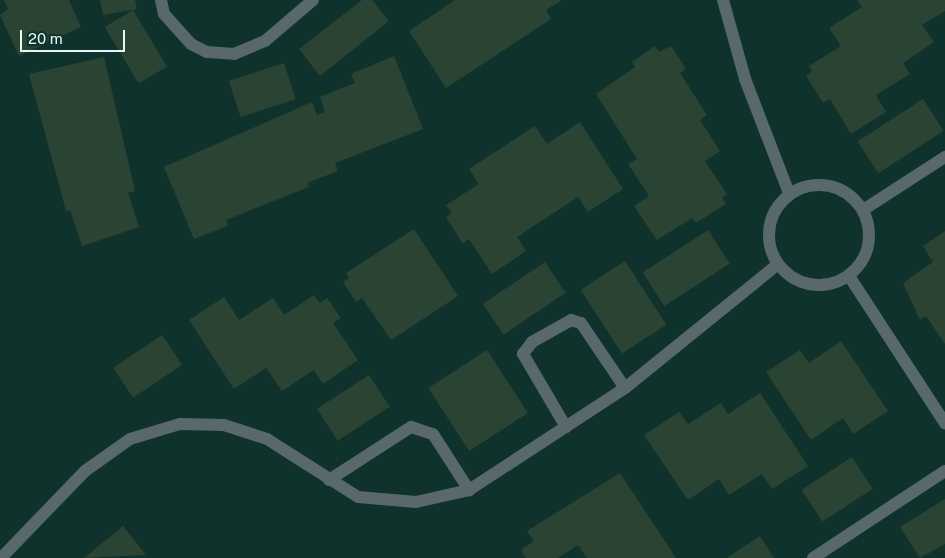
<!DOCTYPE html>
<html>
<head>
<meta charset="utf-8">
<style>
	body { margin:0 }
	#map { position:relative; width:945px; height:558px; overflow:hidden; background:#10322c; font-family:"Public Sans",sans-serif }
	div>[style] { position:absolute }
	.building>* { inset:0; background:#2b4332; transform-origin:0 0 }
	.service>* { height:12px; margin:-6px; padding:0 6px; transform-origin:6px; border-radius:6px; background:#59686a }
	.minor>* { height:12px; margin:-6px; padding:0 6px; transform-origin:6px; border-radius:6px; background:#59686a }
	.minor>.ring { margin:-6px; padding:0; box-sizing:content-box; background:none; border:12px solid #59686a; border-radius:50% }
	span { translate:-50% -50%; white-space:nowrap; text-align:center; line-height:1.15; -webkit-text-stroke:5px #10322c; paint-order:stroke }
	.scale { position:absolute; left:20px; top:30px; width:105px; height:22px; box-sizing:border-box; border:2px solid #e3f6f1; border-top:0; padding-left:6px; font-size:15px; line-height:18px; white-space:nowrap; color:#e3f6f1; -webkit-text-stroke:4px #10322c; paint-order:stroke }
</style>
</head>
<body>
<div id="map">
	<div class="building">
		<div style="clip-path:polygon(4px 0,69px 0,81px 27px,19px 56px,0 15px,8px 9px)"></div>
		<div style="clip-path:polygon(100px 0,135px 0,137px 9px,103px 15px)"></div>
		<div style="clip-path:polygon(362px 0,372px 0,389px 21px,320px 76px,299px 49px)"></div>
		<div style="clip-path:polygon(455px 0,562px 0,546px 10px,551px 19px,446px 88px,409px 31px)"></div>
		<div style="clip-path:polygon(857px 0,945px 0,945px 11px,922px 25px,934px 42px,903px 63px,910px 74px,876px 95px,886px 112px,851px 134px,830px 99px,823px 103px,806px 76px,812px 71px,809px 66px,841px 46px,829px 28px,862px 7px)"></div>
		<div style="left:133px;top:10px;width:66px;height:33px;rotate:59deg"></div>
		<div style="clip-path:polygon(655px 46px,659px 52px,671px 46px,686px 69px,680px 73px,707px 115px,700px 120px,720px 151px,705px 161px,727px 194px,722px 198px,726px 204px,696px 223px,692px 218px,657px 240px,634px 206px,649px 196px,628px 164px,637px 159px,596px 94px,635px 67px,632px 62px)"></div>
		<div style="clip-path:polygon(394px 56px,423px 129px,335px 163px,338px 171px,307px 183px,309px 187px,226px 220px,228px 226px,194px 239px,164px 167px,312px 102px,317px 115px,325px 112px,320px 97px,355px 83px,351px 74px)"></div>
		<div style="clip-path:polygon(104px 57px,135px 191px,128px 193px,139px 227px,82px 246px,70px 210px,66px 211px,29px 74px)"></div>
		<div style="left:284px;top:63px;width:38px;height:58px;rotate:72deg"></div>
		<div style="left:923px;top:99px;width:38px;height:78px;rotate:57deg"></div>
		<div style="clip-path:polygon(580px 122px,623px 189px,588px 212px,578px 197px,517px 237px,526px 251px,492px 274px,469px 239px,463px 244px,446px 217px,452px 213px,446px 205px,479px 184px,469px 169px,535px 126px,547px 144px)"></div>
		<div style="clip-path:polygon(414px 229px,458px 296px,391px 340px,362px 298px,356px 302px,343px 282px,349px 278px,346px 273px)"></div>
		<div style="left:708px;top:230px;width:40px;height:78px;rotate:57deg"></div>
		<div style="clip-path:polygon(945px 231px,945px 344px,926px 316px,920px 320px,903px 283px,933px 262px,923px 246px)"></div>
		<div style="left:625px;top:261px;width:76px;height:53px;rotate:57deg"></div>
		<div style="left:545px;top:262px;width:37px;height:75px;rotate:56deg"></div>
		<div style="clip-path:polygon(314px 295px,320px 303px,327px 298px,341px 318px,333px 323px,358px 360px,323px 384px,314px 370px,282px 391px,266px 368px,234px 389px,189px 320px,224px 297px,239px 320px,273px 298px,284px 315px)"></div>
		<div style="left:162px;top:335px;width:36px;height:59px;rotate:56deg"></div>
		<div style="clip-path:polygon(841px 341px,888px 411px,853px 434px,843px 418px,811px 440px,766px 372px,800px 350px,809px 363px)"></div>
		<div style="left:487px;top:350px;width:75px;height:70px;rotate:57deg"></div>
		<div style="left:369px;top:375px;width:38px;height:62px;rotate:57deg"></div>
		<div style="clip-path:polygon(760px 393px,808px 466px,772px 489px,762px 474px,729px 495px,719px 479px,688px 500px,644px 435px,679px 412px,688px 424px,721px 403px,728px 414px)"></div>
		<div style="left:852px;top:457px;width:38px;height:60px;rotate:57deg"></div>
		<div style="clip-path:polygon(620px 473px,676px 558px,587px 558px,578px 545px,558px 558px,526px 558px,521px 550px,534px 541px,527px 531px)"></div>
		<div style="clip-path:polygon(945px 499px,945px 544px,920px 558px,900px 527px)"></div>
		<div style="clip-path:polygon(123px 526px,146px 555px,84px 558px)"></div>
		<div style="clip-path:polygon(760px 536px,774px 558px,729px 558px,728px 557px)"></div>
	</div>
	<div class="service">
		<div style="left:161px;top:0;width:14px;rotate:78deg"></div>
		<div style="left:164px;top:14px;width:40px;rotate:48deg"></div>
		<div style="left:191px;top:44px;width:18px;rotate:27deg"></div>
		<div style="left:207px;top:52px;width:27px;rotate:4deg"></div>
		<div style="left:234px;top:54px;width:34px;rotate:-23deg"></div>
		<div style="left:265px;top:41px;width:63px;rotate:-40.5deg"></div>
		<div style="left:863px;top:210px;width:98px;rotate:-32.9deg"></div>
		<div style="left:566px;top:427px;width:85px;rotate:-120.5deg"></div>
		<div style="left:523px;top:354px;width:15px;rotate:-53deg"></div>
		<div style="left:532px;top:342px;width:45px;rotate:-29.4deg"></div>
		<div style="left:571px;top:320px;width:10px;rotate:17deg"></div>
		<div style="left:581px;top:323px;width:78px;rotate:55.9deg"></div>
		<div style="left:329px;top:480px;width:98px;rotate:-32.9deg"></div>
		<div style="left:411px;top:427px;width:23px;rotate:18deg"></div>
		<div style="left:433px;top:434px;width:67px;rotate:57.3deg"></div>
		<div style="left:813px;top:558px;width:158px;rotate:-33.4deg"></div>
	</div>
	<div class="minor">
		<div style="left:723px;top:0;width:82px;rotate:74.4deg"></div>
		<div style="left:745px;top:79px;width:122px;rotate:68.9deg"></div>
		<div class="ring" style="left:769px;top:185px;width:88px;height:88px"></div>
		<div style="left:849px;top:276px;width:176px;rotate:56.9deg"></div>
		<div style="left:1px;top:558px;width:121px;rotate:-46deg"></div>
		<div style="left:85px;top:471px;width:55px;rotate:-35.4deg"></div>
		<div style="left:130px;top:439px;width:52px;rotate:-16.7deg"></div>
		<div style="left:180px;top:424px;width:44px;rotate:1.3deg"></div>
		<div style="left:224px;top:425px;width:45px;rotate:18deg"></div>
		<div style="left:267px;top:439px;width:108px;rotate:32.5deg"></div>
		<div style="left:358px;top:497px;width:58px;rotate:4.9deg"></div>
		<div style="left:416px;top:502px;width:54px;rotate:-12.8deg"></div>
		<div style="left:469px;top:490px;width:186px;rotate:-33.2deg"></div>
		<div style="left:625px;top:388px;width:196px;rotate:-39deg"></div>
	</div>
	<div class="scale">20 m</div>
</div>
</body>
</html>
